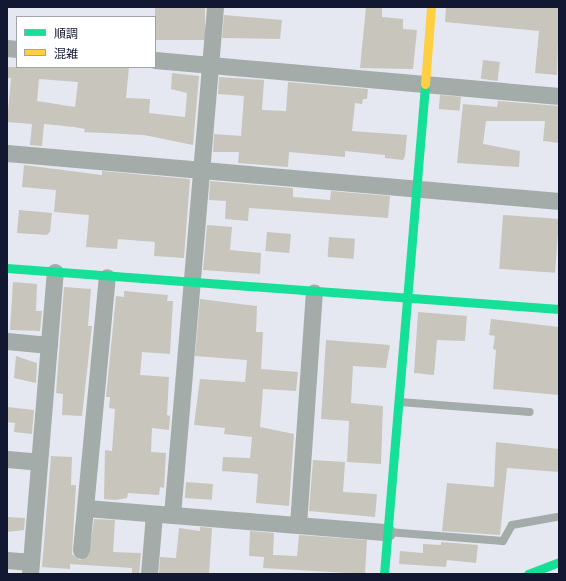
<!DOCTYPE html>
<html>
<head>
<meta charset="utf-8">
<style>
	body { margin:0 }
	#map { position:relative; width:566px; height:581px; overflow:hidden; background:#e5e8f0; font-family:Inter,"Noto Sans JP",sans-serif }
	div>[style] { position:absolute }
	.building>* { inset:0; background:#c7c5bc; transform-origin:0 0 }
	.lane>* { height:8px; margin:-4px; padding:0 4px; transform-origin:4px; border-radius:4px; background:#a4acaa }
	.street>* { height:17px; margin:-8.5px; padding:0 8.5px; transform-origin:8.5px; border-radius:8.5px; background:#a4acaa }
	.fast>* { height:9px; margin:-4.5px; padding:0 4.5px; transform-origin:4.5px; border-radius:4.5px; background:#16e098 }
	.slow>* { height:9px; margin:-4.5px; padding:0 4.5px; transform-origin:4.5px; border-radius:4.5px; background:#ffcf43 }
	span { translate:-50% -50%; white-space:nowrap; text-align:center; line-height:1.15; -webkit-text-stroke:3px #fff; paint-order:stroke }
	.frame { position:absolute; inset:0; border:8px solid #131832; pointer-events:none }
	.legend { position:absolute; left:16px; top:16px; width:140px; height:52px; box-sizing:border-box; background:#fff; border:1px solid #a1a3ad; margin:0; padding:5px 7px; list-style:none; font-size:12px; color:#131832 }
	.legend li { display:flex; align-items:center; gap:8px; height:20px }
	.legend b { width:20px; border:1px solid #a1a3ad }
</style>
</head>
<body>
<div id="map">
	<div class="building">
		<div style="left:155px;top:7px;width:50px;height:33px"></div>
		<div style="clip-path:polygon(366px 7px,382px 7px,382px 17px,403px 19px,403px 29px,417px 30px,413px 69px,360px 68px)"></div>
		<div style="clip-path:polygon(446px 7px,559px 7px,557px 75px,535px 73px,539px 31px,445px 22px)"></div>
		<div style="clip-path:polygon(224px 15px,282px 20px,280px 39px,222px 38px)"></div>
		<div style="left:483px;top:60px;width:17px;height:19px;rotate:7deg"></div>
		<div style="clip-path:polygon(evenodd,7px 67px,129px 67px,126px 98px,150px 99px,149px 113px,185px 117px,187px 93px,171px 89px,172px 73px,199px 76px,193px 145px,144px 135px,84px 132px,85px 129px,74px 127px,44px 124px,42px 146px,30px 145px,32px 124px,7px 122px,11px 78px,7px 78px,7px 67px,39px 79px,78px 82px,75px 107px,37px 101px,39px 79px)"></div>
		<div style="clip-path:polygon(219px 77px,264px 80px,262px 110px,286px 111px,288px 82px,368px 89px,367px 99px,363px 99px,362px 104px,355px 103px,352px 131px,407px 135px,405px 156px,403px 160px,385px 158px,385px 155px,345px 151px,345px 157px,289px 152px,288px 167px,238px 163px,239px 152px,213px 152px,214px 134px,241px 136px,244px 96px,218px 94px)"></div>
		<div style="left:440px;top:95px;width:21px;height:14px;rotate:5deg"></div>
		<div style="clip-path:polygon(498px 101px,559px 106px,559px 143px,543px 141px,545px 121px,486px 121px,483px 144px,520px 151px,519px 167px,457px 163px,463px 104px,497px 107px)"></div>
		<div style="clip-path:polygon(24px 165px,102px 175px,102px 171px,190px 179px,184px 258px,154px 256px,155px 242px,118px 239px,117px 249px,86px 247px,89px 215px,54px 212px,56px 190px,22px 187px)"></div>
		<div style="clip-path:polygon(210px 181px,293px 188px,293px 197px,330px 200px,331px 191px,390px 196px,388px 218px,249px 208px,248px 221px,225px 219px,226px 201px,209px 200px)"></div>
		<div style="clip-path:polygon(19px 210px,52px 213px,50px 232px,47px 235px,17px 233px)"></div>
		<div style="left:503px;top:215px;width:56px;height:54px;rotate:4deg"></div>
		<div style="clip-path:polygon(207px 225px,232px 227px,230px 250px,261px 253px,260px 274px,203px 270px)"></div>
		<div style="left:267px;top:232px;width:24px;height:19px;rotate:5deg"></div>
		<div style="left:329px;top:237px;width:26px;height:20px;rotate:4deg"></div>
		<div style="clip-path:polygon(13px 282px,37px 284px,36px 311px,42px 311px,40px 331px,10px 330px)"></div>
		<div style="clip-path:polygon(64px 287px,91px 289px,88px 326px,92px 326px,82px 416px,62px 415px,63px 394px,56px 393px)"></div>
		<div style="clip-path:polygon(124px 291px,168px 295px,167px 301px,173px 301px,170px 354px,142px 352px,140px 375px,169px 377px,167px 415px,170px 416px,169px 430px,152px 428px,151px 452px,166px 453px,164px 488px,160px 487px,159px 495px,128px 493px,127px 498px,116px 500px,104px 499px,105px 450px,112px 451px,115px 409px,109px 408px,110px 397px,106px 397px,116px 296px,124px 297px)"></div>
		<div style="clip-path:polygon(200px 299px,257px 306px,256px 332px,263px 332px,261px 369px,298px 372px,296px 391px,263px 389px,260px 427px,294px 434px,289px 506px,256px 503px,258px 474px,222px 471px,223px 457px,250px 458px,252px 437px,224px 434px,225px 428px,194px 425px,200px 379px,245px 382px,247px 360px,195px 356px)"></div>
		<div style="clip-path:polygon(418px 312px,467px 316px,465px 341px,437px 340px,434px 375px,414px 373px)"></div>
		<div style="clip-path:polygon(491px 319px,559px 327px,559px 395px,493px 389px,496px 350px,493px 349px,495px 336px,489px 335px)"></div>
		<div style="clip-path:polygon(326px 340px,390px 345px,386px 368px,353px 366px,351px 403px,383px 406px,381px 464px,347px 462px,349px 421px,321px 419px)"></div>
		<div style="clip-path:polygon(16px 356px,37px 363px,36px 383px,14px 378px)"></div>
		<div style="clip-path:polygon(7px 407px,34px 410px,32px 434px,14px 432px,15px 423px,7px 422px)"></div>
		<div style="clip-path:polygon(496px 442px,559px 449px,559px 472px,507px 468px,500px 535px,442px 531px,447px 483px,494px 487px)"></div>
		<div style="clip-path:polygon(51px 456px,72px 457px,71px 485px,76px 485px,72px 554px,80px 560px,89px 555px,94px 519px,115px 520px,113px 552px,141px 553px,139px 574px,132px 574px,132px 568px,70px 564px,70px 569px,42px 567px)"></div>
		<div style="clip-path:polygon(313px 460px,345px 462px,343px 492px,377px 494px,375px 517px,309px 511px)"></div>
		<div style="left:186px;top:482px;width:27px;height:16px;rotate:4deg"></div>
		<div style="clip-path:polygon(7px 517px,25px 518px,24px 530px,7px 532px)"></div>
		<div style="clip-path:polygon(200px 527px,212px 528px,209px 574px,159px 574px,160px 557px,176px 558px,179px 528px,200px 531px)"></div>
		<div style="clip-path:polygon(250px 531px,274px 533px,273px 555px,297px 556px,299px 535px,367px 540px,365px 574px,263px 568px,264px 557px,249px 556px)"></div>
		<div style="clip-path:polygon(441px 542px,478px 545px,476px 563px,447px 560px,446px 567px,399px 564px,400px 551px,423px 553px,423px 544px,441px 545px)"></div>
	</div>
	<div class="lane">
		<div style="left:400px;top:402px;width:130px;rotate:4.4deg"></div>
		<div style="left:388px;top:532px;width:115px;rotate:4.5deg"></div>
		<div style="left:503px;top:541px;width:18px;rotate:-61deg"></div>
		<div style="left:512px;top:525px;width:46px;rotate:-10.1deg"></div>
	</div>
	<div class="street">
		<div style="left:7px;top:48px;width:10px;rotate:6deg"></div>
		<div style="left:155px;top:60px;width:406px;rotate:5.1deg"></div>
		<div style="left:7px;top:153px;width:554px;rotate:4.97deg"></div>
		<div style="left:7px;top:341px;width:42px;rotate:5.4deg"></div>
		<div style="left:7px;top:459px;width:32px;rotate:5deg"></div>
		<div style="left:86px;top:508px;width:302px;rotate:4.6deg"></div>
		<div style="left:172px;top:515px;width:510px;rotate:-85.16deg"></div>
		<div style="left:298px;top:525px;width:233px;rotate:-86.1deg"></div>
		<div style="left:81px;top:550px;width:274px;rotate:-84.6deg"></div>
		<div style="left:7px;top:560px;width:24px;rotate:5deg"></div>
		<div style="left:30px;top:574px;width:303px;rotate:-85.3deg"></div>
		<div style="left:149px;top:574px;width:60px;rotate:-85.2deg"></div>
	</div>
	<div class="fast">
		<div style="left:7px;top:268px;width:554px;rotate:4.25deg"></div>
		<div style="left:384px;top:574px;width:492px;rotate:-85.2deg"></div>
		<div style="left:528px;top:574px;width:33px;rotate:-21deg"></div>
	</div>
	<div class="slow">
		<div style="left:425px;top:84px;width:77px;rotate:-85.5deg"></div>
	</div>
	<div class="frame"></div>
	<ul class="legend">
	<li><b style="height:5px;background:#16e098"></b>順調</li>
	<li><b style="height:5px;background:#ffcf43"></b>混雑</li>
	</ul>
</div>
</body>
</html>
